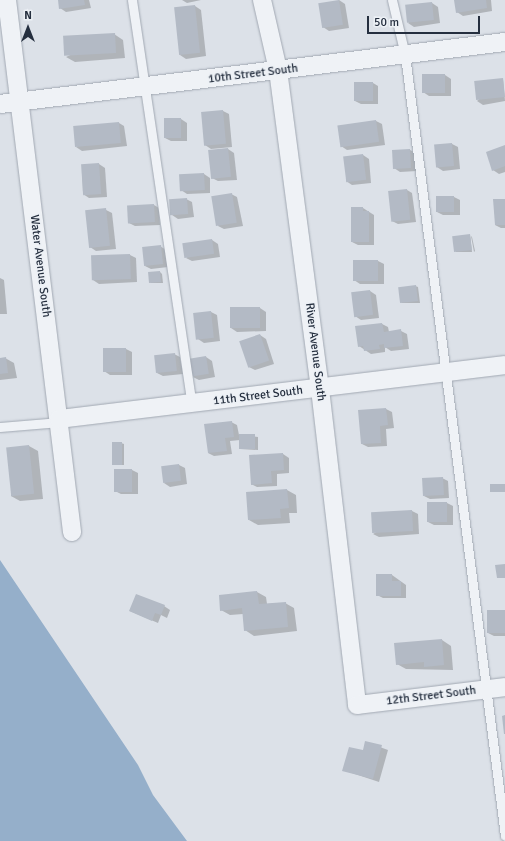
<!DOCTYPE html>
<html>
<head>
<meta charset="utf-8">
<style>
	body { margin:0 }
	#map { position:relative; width:505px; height:841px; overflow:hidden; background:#dce1e8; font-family:Signika,sans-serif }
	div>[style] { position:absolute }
	.water>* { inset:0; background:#95afca }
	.shadow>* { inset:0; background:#0003 }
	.building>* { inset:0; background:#b3bac5; transform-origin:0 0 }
	.roads { filter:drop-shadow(0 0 1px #a1a8b2) drop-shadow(0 0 1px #a1a8b2) }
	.lane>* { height:9px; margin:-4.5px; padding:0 4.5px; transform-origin:4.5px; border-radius:4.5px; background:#eff2f6 }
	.street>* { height:18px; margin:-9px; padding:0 9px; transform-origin:9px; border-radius:9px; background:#eff2f6 }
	span { translate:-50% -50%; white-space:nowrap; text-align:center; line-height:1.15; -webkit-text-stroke:3px #ecf0f5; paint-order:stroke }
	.street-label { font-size:12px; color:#252f3f }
	.north { position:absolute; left:8px; top:8px; width:40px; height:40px; -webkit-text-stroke:3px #ecf0f5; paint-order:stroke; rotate:0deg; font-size:11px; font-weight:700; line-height:16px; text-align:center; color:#252f3f }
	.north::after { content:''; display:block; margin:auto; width:14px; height:18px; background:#252f3f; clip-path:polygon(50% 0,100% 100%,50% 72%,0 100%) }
	.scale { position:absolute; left:367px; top:16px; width:113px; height:18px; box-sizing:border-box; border:2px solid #252f3f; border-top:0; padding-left:5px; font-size:12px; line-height:14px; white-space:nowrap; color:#252f3f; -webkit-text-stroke:3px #ecf0f5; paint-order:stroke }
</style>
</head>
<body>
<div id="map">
	<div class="water">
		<div style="clip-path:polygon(0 560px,138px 765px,153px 795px,187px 841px,0 841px)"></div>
	</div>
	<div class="shadow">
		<div style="clip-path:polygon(59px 0,89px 0,91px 8px,66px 12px,60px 8px)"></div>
		<div style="clip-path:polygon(182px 0,201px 0,187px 3px)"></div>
		<div style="clip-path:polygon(339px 0,345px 4px,349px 28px,329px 31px,323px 27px)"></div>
		<div style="clip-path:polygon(455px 0,491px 0,492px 11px,463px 16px,457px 12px)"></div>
		<div style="clip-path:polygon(432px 3px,438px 7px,440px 23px,414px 27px,408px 23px)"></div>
		<div style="clip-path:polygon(195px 6px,201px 10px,206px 56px,186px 59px,180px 55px)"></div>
		<div style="clip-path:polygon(114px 34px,123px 40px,125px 58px,75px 62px,66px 57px)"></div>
		<div style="clip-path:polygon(423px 75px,445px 75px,451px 79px,451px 96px,429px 96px,423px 92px)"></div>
		<div style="clip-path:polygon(503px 79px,505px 101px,483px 105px,477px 101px)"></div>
		<div style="clip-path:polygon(373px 83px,378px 86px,378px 104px,361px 104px,355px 101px)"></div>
		<div style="clip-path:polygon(223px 111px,229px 114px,232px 147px,211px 149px,205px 145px)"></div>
		<div style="clip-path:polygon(181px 119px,187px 123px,187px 141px,171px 141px,165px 138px)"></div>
		<div style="clip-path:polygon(376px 121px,382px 124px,385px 145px,347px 150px,341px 146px)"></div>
		<div style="clip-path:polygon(119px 123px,124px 126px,127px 146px,82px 151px,76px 147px)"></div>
		<div style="clip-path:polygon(452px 144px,458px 147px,460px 169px,443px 171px,437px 167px)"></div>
		<div style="clip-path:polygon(505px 146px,505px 172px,499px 174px,493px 170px)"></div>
		<div style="clip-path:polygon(228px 149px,234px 153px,237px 180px,218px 181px,212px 178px,209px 151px)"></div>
		<div style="clip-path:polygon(410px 150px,416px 153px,417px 171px,400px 172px,394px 168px,393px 151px)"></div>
		<div style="clip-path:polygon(363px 155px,369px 159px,371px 183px,352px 185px,346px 181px)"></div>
		<div style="clip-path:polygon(99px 164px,105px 168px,107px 197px,89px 198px,83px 194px,82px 165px)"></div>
		<div style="clip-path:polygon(204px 174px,210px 178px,210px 193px,187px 194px,181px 190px)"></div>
		<div style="clip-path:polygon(407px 190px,412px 193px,416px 222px,398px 224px,392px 221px)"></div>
		<div style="clip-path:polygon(231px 194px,237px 197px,243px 226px,224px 229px,218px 226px)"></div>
		<div style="clip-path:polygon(454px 197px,460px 200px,460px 215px,443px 215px,437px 212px)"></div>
		<div style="clip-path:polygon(186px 199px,192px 202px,194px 217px,178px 219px,172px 215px)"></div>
		<div style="clip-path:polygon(505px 200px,505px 228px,501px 228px,495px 225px)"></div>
		<div style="clip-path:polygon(154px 205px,159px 208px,160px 225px,135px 226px,129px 223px)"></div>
		<div style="clip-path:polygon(352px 208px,363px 208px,374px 215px,374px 245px,358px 245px,352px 242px)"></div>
		<div style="clip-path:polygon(106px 210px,112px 213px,116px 249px,96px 251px,90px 247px)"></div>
		<div style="clip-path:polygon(470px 235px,472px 252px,456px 252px,453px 237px)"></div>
		<div style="clip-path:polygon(471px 236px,472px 237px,475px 251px,474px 252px)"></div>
		<div style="clip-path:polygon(212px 240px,218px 244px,220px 257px,192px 261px,186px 258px)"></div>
		<div style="clip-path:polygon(160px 246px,166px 250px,168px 267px,151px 269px,145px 266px)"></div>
		<div style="clip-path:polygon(130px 255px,136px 258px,137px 282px,99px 284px,93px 280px)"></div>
		<div style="clip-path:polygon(354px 261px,378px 261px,384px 264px,384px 284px,360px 284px,354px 280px)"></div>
		<div style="clip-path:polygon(160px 272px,162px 274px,163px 283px,150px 283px)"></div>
		<div style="clip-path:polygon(0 278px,4px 280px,7px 314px,0 314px)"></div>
		<div style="clip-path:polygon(415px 286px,418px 287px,420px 303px,401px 303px)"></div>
		<div style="clip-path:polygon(370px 291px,376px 295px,379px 318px,361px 320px,355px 316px,352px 293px)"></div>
		<div style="clip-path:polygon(260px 308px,266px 312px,266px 331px,237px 332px,231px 328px)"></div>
		<div style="clip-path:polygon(211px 312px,217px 315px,220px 341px,204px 343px,198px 339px)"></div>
		<div style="clip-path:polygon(382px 324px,388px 327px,389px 332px,401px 331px,407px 334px,409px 349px,391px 351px,385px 347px,385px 352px,371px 354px,359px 346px)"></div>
		<div style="clip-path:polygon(260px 335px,266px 339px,274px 364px,255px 370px,249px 367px)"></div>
		<div style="clip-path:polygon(104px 349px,126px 349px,132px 352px,132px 375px,110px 375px,104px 371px)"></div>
		<div style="clip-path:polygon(174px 354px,180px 357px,183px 374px,163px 376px,157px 373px)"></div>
		<div style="clip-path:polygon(206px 357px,212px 361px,215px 377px,199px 380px,193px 377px)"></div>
		<div style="clip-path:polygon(5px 358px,14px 363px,17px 378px,0 380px,0 359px)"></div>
		<div style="clip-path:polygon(386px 409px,392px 412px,394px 428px,386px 429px,387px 446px,368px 447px,362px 444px,359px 411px)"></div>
		<div style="clip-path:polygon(231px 422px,237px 425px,239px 435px,258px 437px,258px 450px,240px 449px,240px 440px,230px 441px,232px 454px,214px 456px,208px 453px)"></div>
		<div style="clip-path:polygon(121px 443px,124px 444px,124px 465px,116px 465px,113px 464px)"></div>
		<div style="clip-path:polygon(29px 446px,38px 451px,43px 499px,20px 501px,11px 496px)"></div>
		<div style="clip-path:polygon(283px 454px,289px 458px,289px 473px,277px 474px,277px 486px,257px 487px,251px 484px)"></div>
		<div style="clip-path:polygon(179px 465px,185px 468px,187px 484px,170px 487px,164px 483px)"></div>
		<div style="clip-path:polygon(132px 470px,138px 473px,138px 494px,121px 494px,115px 491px)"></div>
		<div style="clip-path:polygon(442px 478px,448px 481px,449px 498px,430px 499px,424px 496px)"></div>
		<div style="clip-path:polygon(287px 490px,296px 495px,297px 513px,289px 513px,290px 523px,258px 525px,249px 520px)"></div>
		<div style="clip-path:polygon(428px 503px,447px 503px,453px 506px,453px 525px,434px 525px,428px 522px)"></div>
		<div style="clip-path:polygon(412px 511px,418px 514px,419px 534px,379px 537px,373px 534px)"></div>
		<div style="clip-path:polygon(392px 575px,406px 585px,406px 598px,383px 598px,377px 595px)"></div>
		<div style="clip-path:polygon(257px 592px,266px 597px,267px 604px,285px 603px,294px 608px,297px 631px,254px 636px,245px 630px,243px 614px,230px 615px,221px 610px,220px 596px)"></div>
		<div style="clip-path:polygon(164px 606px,170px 610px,167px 618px,161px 615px,158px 623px,130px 611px)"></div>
		<div style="clip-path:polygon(505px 611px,505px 636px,494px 636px,488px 633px)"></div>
		<div style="clip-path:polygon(442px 640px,451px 646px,453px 670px,406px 669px,397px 664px)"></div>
		<div style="clip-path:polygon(366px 742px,388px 750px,379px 782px,343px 770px,363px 752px)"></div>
	</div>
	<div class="building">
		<div style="clip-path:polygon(58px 0,84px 0,85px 5px,59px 9px)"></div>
		<div style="left:339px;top:0;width:25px;height:21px;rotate:81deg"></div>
		<div style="clip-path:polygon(454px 0,486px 0,487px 8px,456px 13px)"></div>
		<div style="left:432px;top:2px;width:18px;height:27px;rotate:84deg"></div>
		<div style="left:195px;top:5px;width:48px;height:21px;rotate:84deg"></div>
		<div style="left:115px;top:33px;width:20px;height:52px;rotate:87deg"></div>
		<div style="left:422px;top:74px;width:23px;height:19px"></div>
		<div style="left:503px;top:78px;width:19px;height:29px;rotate:84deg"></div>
		<div style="left:354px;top:82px;width:19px;height:19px"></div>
		<div style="left:223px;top:110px;width:34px;height:22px;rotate:85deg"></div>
		<div style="left:164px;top:118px;width:17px;height:20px"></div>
		<div style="left:376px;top:120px;width:22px;height:39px;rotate:82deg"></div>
		<div style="left:119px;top:122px;width:21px;height:46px;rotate:85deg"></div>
		<div style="left:452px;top:143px;width:23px;height:18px;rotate:85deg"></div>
		<div style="clip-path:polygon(505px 145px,505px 166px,492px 171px,486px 152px)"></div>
		<div style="left:228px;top:148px;width:29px;height:20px;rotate:84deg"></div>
		<div style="left:410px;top:149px;width:19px;height:18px;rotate:87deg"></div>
		<div style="left:363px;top:154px;width:26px;height:20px;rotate:83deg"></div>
		<div style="left:99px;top:163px;width:31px;height:18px;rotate:86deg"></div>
		<div style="left:204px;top:173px;width:17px;height:25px;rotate:87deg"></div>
		<div style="left:407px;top:189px;width:31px;height:19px;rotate:84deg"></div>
		<div style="left:232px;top:193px;width:30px;height:21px;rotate:81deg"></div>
		<div style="left:436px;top:196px;width:18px;height:16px"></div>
		<div style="left:187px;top:198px;width:16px;height:18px;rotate:86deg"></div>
		<div style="clip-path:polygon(493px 199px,505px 199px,505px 225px,495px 225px)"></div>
		<div style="left:154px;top:204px;width:18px;height:27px;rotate:87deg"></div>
		<div style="clip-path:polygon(351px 207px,363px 207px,363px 211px,369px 211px,369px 242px,351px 242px)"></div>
		<div style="left:106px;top:208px;width:38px;height:21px;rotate:84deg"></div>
		<div style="left:470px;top:234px;width:16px;height:18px;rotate:83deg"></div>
		<div style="left:212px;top:239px;width:15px;height:30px;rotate:82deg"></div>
		<div style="left:161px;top:245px;width:19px;height:19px;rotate:84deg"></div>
		<div style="left:130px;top:254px;width:25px;height:39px;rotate:88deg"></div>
		<div style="left:353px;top:260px;width:25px;height:21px"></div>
		<div style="left:160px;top:271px;width:11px;height:12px;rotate:85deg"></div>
		<div style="left:416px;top:285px;width:16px;height:18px;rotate:83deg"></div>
		<div style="left:370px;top:290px;width:25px;height:19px;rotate:83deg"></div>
		<div style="left:260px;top:307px;width:21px;height:30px;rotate:90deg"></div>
		<div style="left:211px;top:311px;width:27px;height:18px;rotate:84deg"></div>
		<div style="clip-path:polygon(382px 323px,384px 332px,401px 329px,403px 346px,384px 348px,384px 344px,379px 345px,380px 349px,364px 351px,363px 346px,358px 347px,355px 326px)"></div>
		<div style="left:260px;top:334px;width:28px;height:22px;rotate:71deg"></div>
		<div style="left:103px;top:348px;width:23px;height:24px"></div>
		<div style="left:175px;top:353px;width:18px;height:21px;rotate:84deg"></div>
		<div style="left:206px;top:356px;width:18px;height:17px;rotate:81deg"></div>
		<div style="clip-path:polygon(6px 357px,8px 373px,0 374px,0 358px)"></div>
		<div style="clip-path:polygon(386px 408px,388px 425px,380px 426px,381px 443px,361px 444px,358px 410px)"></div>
		<div style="clip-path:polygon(232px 421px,234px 437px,225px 438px,227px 451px,208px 453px,204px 424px)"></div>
		<div style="left:239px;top:434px;width:16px;height:15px"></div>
		<div style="left:112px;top:442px;width:10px;height:23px"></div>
		<div style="left:29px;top:445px;width:49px;height:23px;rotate:84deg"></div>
		<div style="clip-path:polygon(283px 453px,284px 470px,271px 471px,272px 483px,251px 485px,249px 455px)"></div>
		<div style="left:179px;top:464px;width:17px;height:18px;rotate:83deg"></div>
		<div style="left:114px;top:469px;width:18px;height:23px"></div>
		<div style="left:443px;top:477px;width:18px;height:21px;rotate:87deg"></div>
		<div style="left:490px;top:484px;width:15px;height:8px"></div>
		<div style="clip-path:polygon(287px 489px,289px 508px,280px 509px,281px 518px,248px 520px,246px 492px)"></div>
		<div style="left:427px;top:502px;width:20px;height:20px"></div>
		<div style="left:412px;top:510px;width:21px;height:41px;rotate:87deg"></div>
		<div style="clip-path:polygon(505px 564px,505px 578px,497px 578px,495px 565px)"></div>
		<div style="clip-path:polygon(376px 574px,392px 574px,392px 581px,401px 581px,401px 596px,376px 596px)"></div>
		<div style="clip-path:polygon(257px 591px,259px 604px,286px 602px,288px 627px,244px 631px,242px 608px,220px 611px,219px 595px)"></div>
		<div style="clip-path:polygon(136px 594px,165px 605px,161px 615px,155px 613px,152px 621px,129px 611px)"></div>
		<div style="left:487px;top:610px;width:18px;height:23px"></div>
		<div style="clip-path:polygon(442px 639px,444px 665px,424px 667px,424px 662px,396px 665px,394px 643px)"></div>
		<div style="clip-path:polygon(505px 715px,505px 734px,504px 734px,502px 716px)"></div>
		<div style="clip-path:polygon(365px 741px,382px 745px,373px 779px,342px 771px,349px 747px,363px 750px)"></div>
	</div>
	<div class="roads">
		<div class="lane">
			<div style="left:132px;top:0;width:408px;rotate:81.6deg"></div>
			<div style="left:392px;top:0;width:57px;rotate:76.7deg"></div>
			<div style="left:405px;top:55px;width:787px;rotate:82.7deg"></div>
			<div style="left:0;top:427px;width:60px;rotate:-4.8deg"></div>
		</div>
		<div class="street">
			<div style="left:7px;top:0;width:536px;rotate:83.03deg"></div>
			<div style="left:262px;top:0;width:72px;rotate:77.1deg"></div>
			<div style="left:278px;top:70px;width:322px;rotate:82.5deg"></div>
			<div style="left:320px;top:389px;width:318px;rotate:83.3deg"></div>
			<div style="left:357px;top:705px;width:149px;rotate:-6.9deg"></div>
			<div style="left:0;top:104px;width:509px;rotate:-7deg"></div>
			<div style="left:59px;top:419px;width:449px;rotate:-6.9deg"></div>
		</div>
	</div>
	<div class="street-label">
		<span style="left:253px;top:74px;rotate:-7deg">10th Street South</span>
		<span style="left:40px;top:266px;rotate:83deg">Water Avenue South</span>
		<span style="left:315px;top:352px;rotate:83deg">River Avenue South</span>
		<span style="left:258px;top:396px;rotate:-7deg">11th Street South</span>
		<span style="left:431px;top:696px;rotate:-7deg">12th Street South</span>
	</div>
	<div class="north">N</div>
	<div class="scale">50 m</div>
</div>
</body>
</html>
